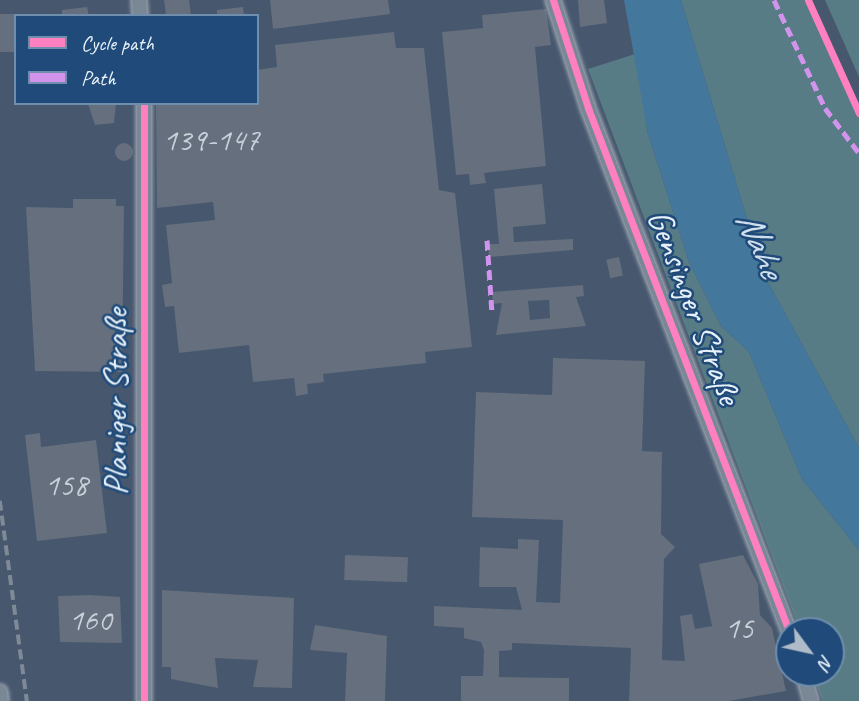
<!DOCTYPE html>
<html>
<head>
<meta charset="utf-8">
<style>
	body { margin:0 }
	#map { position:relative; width:859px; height:701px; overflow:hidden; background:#46576e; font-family:Caveat,sans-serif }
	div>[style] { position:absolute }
	.green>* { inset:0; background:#587c85 }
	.water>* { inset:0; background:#44779c }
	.building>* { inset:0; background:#656f7d; transform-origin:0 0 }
	.round { border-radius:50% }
	.roads { filter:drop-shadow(0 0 2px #a2abb7) drop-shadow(0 0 2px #a2abb7) }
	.minor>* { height:14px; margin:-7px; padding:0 7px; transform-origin:7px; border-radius:7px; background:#7a8795 }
	.rail>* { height:3.5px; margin-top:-1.75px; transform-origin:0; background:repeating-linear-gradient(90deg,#808a97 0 10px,transparent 0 15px) }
	.quiet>* { height:5px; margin-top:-2.5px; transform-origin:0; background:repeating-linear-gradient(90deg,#d193ec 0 10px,transparent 0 15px) }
	.cycleway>* { height:7px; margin:-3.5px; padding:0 3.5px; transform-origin:3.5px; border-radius:3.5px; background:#ff80c0 }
	span { translate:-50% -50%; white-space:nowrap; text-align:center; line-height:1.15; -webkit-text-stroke:5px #1f4a7a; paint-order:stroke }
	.number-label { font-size:32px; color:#c7d0d9 }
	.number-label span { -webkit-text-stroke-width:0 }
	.street-label { font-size:35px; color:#e8f1f8 }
	.water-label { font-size:37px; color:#cfdfeb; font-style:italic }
	.legend { position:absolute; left:14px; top:14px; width:245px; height:91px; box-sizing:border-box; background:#1f4a7a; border:2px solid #6f8dac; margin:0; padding:9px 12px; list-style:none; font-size:21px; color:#e8f1f8 }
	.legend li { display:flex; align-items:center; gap:14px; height:35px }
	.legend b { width:35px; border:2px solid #6f8dac }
	.north { position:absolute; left:775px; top:617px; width:70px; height:70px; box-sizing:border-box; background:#1f4a7a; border:2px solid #6f8dac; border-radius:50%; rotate:123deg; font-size:19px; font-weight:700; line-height:28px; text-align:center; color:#e8f1f8 }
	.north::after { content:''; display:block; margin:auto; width:24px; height:32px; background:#afbbc8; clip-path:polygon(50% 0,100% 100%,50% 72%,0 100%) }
</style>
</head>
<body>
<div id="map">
	<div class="green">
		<div style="clip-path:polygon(681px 0,808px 0,859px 113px,859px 448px,764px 275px)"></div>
		<div style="clip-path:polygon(825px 0,859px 0,859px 77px)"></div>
		<div style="clip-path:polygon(635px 54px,648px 134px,689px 262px,721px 326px,749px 352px,802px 479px,859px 550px,859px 701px,822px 701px,813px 673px,831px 673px,831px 631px,800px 631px,588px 69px)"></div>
	</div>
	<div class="water">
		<div style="clip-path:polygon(624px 0,681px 0,764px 275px,859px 448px,859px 550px,802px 479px,749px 352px,721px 326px,689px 262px,648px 134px)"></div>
	</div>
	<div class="building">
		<div style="clip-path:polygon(164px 0,189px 0,191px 16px,166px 16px)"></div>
		<div style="clip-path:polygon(270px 0,388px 0,390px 14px,273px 29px)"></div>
		<div style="clip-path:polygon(578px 0,604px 0,607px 23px,580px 27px)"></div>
		<div style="clip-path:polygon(87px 7px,89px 16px,62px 16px,62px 10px)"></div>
		<div style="clip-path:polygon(243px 7px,244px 16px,217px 16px,217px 10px)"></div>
		<div style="clip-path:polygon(546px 9px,551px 45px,535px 47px,546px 166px,484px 173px,486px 183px,470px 185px,469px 174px,456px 175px,442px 32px,483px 28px,482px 15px)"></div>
		<div style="left:16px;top:14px;width:38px;height:16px;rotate:90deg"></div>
		<div style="clip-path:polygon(394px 32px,396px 48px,424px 48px,439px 190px,455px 193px,472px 347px,425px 352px,426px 363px,323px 374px,324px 382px,307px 384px,308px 394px,296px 396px,294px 378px,253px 382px,249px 345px,179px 353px,174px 306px,165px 307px,162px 285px,172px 283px,166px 225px,215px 220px,213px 202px,157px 208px,156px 103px,257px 103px,257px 70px,277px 67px,275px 45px)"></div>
		<div style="clip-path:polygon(116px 103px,114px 123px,95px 125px,88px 104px)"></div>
		<div class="round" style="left:115px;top:143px;width:18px;height:18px"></div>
		<div style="clip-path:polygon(542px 184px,546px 224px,513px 227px,514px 242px,573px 239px,573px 250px,489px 257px,488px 244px,499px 244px,494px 189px)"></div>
		<div style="clip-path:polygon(73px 199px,116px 199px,116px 206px,124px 206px,122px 372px,35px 371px,26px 207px,73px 208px)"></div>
		<div style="left:619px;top:257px;width:19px;height:13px;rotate:78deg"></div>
		<div style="clip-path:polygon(evenodd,583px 285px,584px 296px,576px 297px,586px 326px,496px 335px,502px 303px,493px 304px,492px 292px,583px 285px,549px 300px,550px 318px,530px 320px,528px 301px,549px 300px)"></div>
		<div style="clip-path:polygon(553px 358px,645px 361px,642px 451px,662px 452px,661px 534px,675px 547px,664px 559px,662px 660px,685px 661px,680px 616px,692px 614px,695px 629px,712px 626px,699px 564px,743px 555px,758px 584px,760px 615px,772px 628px,786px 691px,729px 701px,629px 701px,631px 648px,512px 643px,512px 650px,499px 651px,499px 677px,569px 678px,569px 701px,461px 701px,461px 676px,483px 676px,484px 650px,481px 642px,464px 638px,464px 628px,434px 626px,434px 606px,522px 610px,516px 587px,479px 587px,480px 547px,518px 549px,518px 539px,539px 540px,536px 602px,560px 603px,563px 520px,472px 517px,476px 392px,552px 395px)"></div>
		<div style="clip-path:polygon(40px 433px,41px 447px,96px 440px,107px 533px,37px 541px,25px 435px)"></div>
		<div style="left:345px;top:555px;width:63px;height:25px;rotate:2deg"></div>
		<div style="clip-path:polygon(162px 590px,294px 598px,292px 688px,253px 687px,258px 660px,215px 658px,218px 688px,171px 679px,171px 667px,162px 667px)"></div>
		<div style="clip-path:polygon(90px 595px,120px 597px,122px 643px,60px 642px,58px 596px)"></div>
		<div style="clip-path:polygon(315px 625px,387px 636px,385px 701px,345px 701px,347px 653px,310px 650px)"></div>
	</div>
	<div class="roads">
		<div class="minor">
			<div style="left:139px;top:0;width:16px;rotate:86deg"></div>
			<div style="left:553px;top:0;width:114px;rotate:72deg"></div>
			<div style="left:588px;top:108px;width:560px;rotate:68.98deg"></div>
			<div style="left:144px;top:103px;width:598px;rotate:90deg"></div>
			<div style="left:803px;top:673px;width:29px;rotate:74deg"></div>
			<div style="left:0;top:692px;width:9px;rotate:84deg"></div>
		</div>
	</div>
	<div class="rail">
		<div style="left:0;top:501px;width:202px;rotate:82.3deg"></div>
	</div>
	<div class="quiet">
		<div style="left:774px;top:0;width:119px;rotate:64.7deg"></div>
		<div style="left:825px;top:108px;width:56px;rotate:52.9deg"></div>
		<div style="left:487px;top:240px;width:73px;rotate:86.1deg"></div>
	</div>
	<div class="cycleway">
		<div style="left:553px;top:0;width:114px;rotate:72deg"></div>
		<div style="left:588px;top:108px;width:560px;rotate:68.98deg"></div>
		<div style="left:808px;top:0;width:124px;rotate:65.7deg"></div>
		<div style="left:144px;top:103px;width:598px;rotate:90deg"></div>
	</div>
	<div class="number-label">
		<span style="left:211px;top:140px">139-147</span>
		<span style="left:66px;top:485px">158</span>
		<span style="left:90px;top:620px">160</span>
		<span style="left:739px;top:628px">15</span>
	</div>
	<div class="street-label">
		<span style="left:694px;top:307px;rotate:69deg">Gensinger Straße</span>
		<span style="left:116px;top:402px;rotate:-90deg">Planiger Straße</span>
	</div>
	<div class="water-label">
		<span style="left:760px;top:244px;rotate:67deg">Nahe</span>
	</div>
	<ul class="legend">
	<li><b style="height:9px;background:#ff80c0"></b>Cycle path</li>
	<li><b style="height:9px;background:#d193ec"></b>Path</li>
	</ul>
	<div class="north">N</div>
</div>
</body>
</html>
